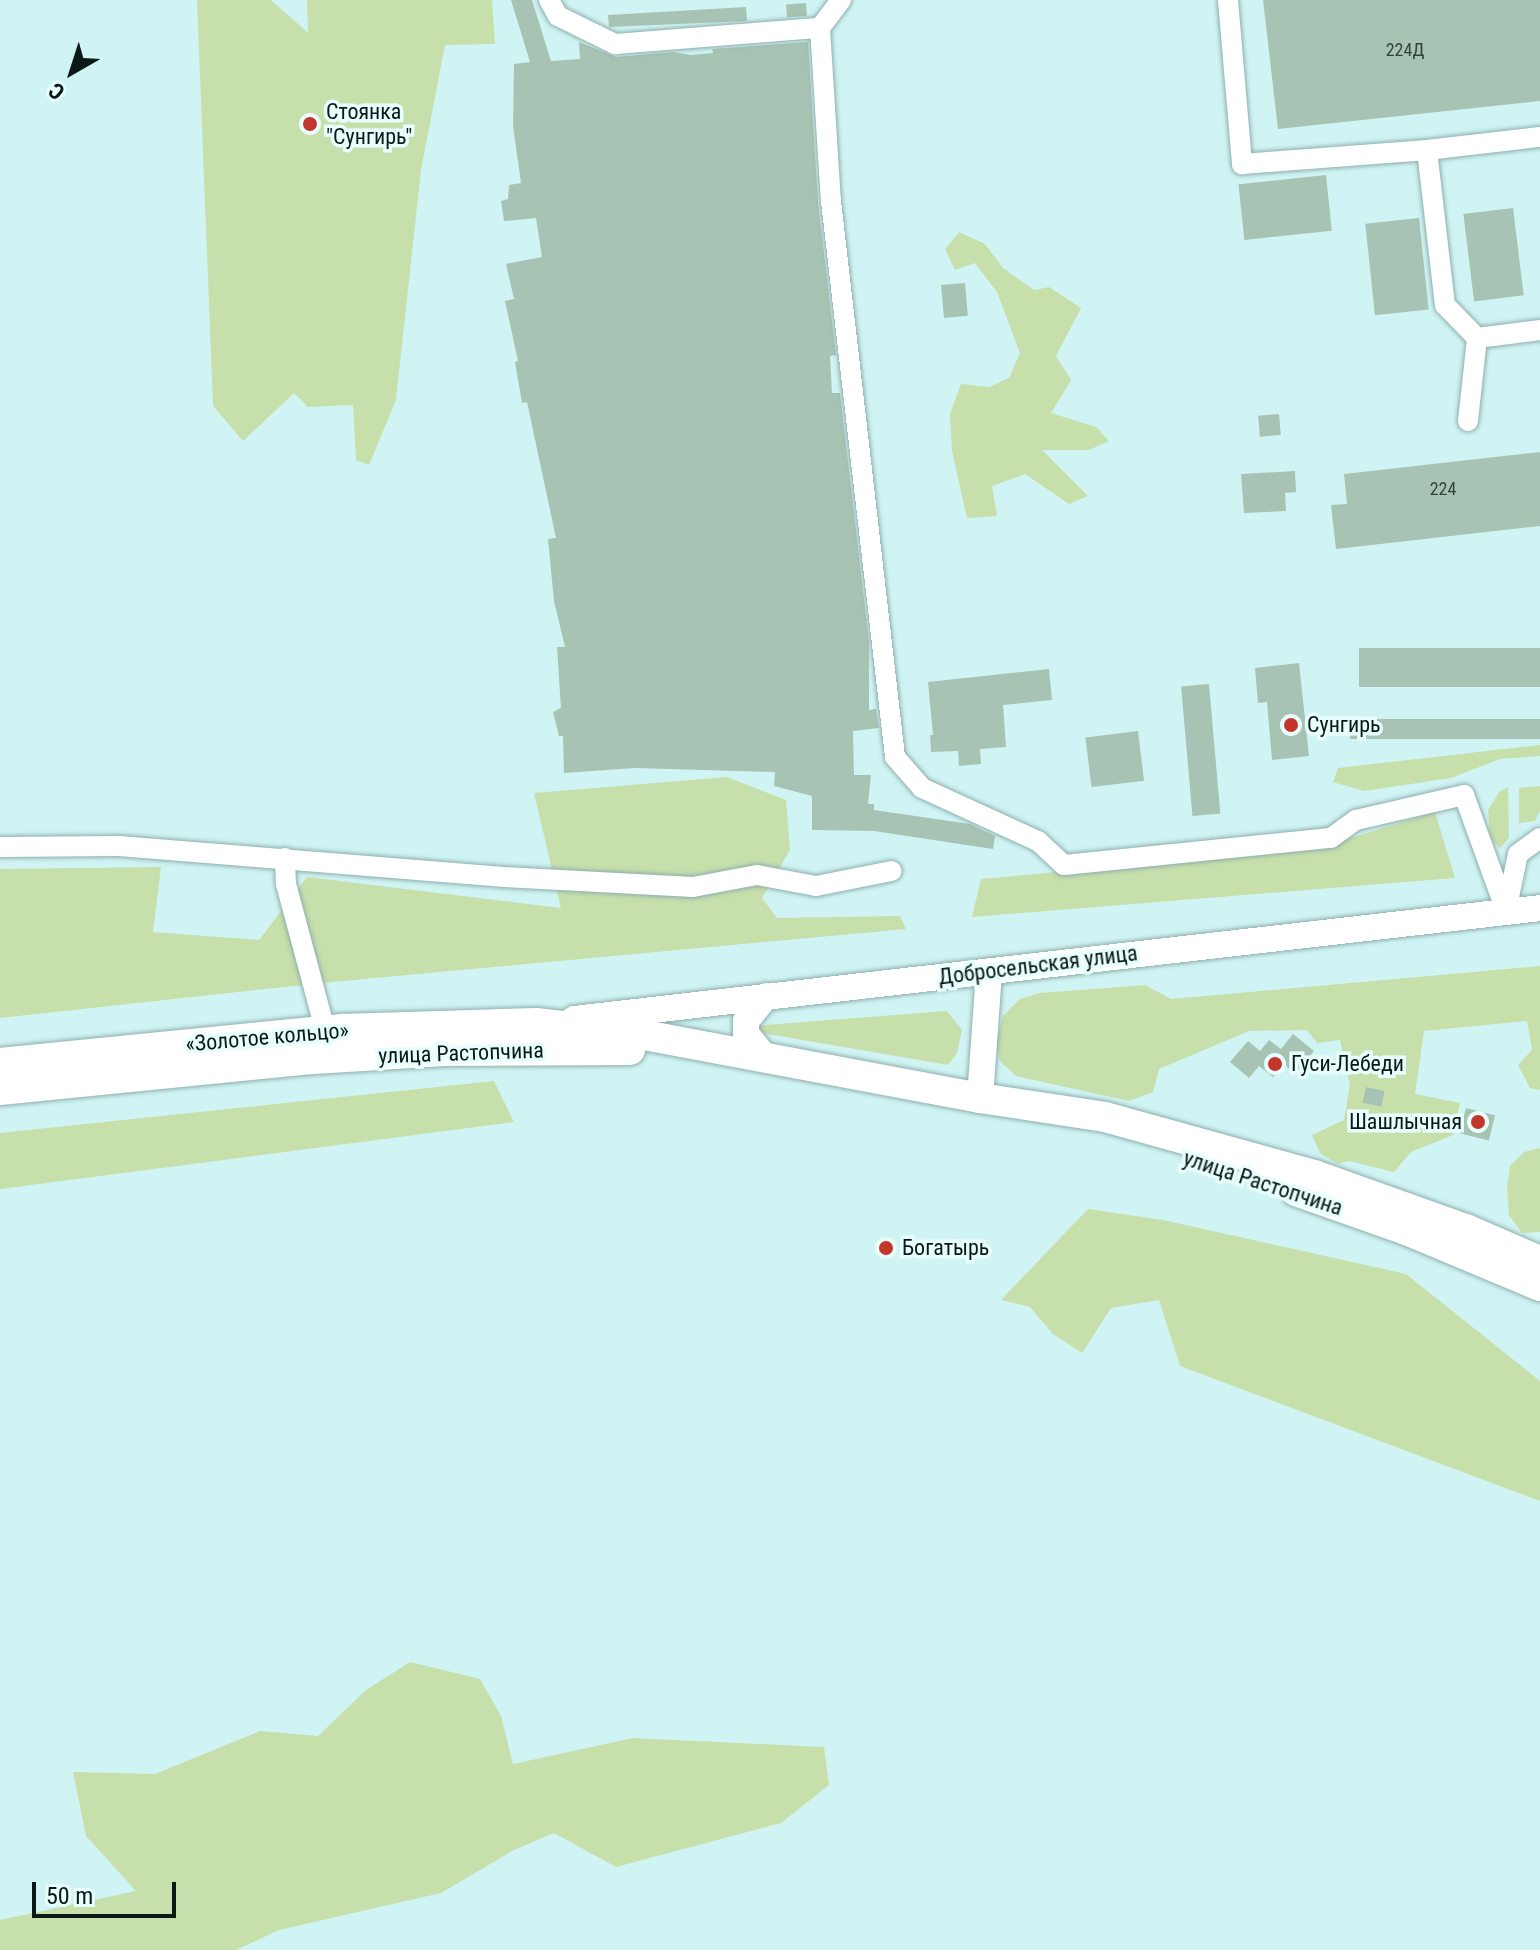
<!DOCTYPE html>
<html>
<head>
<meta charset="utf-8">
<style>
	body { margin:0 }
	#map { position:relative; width:1540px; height:1950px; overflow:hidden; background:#d0f4f3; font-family:"Roboto Condensed",sans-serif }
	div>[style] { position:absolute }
	.green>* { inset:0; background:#c7dfab }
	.building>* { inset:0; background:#a7c3b3; transform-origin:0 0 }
	.roads { filter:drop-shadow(0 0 2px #8dafae) drop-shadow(0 0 2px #8dafae) }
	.minor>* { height:20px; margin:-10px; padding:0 10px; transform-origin:10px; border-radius:10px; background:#fff }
	.major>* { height:26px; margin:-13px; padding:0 13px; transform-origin:13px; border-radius:13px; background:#fff }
	.highway>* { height:30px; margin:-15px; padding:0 15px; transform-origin:15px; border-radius:15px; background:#fff }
	.dots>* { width:22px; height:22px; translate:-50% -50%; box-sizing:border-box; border:4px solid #e8fefd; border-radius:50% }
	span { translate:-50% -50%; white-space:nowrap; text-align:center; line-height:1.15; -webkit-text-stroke:7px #e8fefd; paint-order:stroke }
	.number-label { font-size:18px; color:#32433f }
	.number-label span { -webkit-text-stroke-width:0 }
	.poi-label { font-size:22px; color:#0b1818 }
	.left { translate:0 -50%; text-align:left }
	.right { translate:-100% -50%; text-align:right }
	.street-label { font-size:22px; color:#0b1818 }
	.north { position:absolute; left:32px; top:32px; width:80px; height:80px; -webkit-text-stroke:6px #e8fefd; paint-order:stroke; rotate:219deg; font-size:22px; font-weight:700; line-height:32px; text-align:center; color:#0b1818 }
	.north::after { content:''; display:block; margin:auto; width:28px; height:36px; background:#0b1818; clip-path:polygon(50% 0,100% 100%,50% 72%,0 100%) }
	.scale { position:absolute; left:32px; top:1882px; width:144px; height:36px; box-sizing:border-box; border:4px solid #0b1818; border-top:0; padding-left:10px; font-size:24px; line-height:28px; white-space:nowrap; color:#0b1818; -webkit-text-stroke:6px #e8fefd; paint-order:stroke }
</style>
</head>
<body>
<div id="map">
	<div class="green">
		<div style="clip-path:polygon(197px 0,271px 0,308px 33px,307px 0,492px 0,495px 44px,445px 45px,421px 170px,396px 400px,369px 465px,356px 460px,353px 405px,308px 407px,294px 393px,243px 441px,213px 406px)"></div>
		<div style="clip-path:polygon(959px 232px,985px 244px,1003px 268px,1034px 290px,1049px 287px,1081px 308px,1056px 356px,1071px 380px,1051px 413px,1096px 427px,1109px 441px,1089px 450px,1042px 450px,1088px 496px,1069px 504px,1025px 474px,992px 486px,997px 516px,967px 518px,952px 451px,950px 414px,961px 384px,989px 387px,1009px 378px,1020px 353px,997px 292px,975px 263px,955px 270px,945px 249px)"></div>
		<div style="clip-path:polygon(1540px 745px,1540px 756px,1500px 759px,1451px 778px,1364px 791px,1333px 782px,1338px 768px)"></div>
		<div style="clip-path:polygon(727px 777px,786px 800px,790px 850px,762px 898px,777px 918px,900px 916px,906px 929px,321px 983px,0 1018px,0 869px,161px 867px,153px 932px,259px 940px,307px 877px,561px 908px,534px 793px)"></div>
		<div style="clip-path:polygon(1540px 786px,1540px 811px,1535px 821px,1519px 823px,1519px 788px)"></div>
		<div style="clip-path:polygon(1508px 787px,1509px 838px,1500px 848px,1490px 838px,1488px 810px,1499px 792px)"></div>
		<div style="clip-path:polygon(1435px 812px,1455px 878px,972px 917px,981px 879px,1315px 849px)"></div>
		<div style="clip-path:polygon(1540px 966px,1540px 1090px,1530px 1088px,1518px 1065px,1532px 1050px,1527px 1021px,1424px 1031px,1415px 1094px,1460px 1103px,1453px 1135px,1411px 1152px,1394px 1172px,1349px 1161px,1338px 1164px,1320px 1153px,1312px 1135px,1344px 1120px,1350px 1085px,1340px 1040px,1317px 1043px,1307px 1030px,1249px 1031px,1159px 1069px,1153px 1092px,1129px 1101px,1016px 1076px,1000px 1061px,996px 1042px,1003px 1016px,1020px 999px,1040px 993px,1145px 985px,1171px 999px)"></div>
		<div style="clip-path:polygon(947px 1011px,962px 1030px,957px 1053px,948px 1065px,751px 1031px,751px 1026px)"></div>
		<div style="clip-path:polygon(494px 1081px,514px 1122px,0 1189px,0 1133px)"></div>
		<div style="clip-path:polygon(1540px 1148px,1540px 1232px,1522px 1233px,1509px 1215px,1507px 1188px,1510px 1166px,1524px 1152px)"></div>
		<div style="clip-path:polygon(1088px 1209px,1163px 1220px,1406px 1274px,1540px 1381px,1540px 1501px,1180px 1366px,1159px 1300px,1111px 1308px,1082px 1353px,1053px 1334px,1030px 1307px,1001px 1300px)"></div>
		<div style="clip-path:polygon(410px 1662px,480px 1679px,501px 1716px,513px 1764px,633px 1738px,824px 1747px,829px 1785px,781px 1823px,616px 1867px,554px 1833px,514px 1850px,441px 1893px,279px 1930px,236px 1950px,0 1950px,0 1920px,136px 1891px,86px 1836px,73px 1772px,155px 1774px,260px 1731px,318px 1736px,366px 1690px)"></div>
	</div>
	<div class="building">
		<div style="clip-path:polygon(511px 0,532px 0,551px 61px,580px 59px,579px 42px,616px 57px,673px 52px,691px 55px,713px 53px,712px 49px,808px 42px,818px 202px,836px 355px,830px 356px,832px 393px,840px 393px,869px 642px,869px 710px,876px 709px,879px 728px,853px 731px,854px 775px,871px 775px,868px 804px,874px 804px,874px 810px,970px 824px,995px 836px,993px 849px,874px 831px,812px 830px,812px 796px,774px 786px,775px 772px,635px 768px,564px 773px,563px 736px,559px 736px,553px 712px,561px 708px,557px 647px,565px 647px,554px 601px,548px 539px,556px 538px,527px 402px,522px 403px,515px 362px,518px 361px,505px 301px,514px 299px,506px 264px,542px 257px,536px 218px,504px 221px,501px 201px,508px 199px,509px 185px,521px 183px,513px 126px,514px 64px,530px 62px)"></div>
		<div style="clip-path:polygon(1263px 0,1540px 0,1540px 101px,1278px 129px)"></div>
		<div style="left:806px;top:3px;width:13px;height:20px;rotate:86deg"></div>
		<div style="clip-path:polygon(746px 7px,747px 21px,609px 27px,608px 15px)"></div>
		<div style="left:1326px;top:175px;width:56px;height:88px;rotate:84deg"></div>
		<div style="left:1513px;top:208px;width:88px;height:50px;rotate:83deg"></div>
		<div style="left:1419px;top:218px;width:92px;height:54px;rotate:84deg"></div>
		<div style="left:965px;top:283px;width:33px;height:24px;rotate:85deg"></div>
		<div style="left:1279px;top:414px;width:21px;height:21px;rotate:85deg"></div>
		<div style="clip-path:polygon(1540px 452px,1540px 526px,1336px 549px,1331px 505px,1347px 504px,1344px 474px)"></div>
		<div style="clip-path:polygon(1295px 471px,1296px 492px,1285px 493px,1286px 511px,1244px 513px,1241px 474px)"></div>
		<div style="left:1540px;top:648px;width:39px;height:181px;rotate:90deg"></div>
		<div style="clip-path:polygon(1299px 663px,1309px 756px,1272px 760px,1267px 702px,1258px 703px,1255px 668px)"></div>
		<div style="clip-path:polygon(1049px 669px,1052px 700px,1003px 705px,1006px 747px,980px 749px,981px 764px,959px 766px,958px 751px,931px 752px,930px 735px,933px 735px,928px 682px)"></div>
		<div style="left:1209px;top:684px;width:130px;height:28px;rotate:85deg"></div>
		<div style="left:1540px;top:719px;width:20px;height:190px;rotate:90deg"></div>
		<div style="left:1138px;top:731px;width:50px;height:53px;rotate:83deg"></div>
		<div style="clip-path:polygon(1293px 1034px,1314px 1051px,1295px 1074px,1284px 1064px,1273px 1077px,1259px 1066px,1249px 1078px,1230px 1062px,1248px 1041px,1260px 1051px,1269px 1040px,1281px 1049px)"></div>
		<div style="left:1366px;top:1087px;width:19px;height:16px;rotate:12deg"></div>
		<div style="left:1466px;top:1108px;width:30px;height:26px;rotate:14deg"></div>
	</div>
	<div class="roads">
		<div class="minor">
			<div style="left:549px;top:0;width:18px;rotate:61deg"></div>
			<div style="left:558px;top:16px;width:64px;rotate:26.2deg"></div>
			<div style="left:615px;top:44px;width:206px;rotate:-4.5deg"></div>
			<div style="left:841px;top:0;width:35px;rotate:127deg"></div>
			<div style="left:820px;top:28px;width:173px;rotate:86.4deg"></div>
			<div style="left:831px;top:201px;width:560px;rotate:83.43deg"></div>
			<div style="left:895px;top:757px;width:41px;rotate:48.9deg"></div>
			<div style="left:922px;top:788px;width:128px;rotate:24.6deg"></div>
			<div style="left:1038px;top:841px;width:35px;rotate:43deg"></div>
			<div style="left:1064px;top:865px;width:268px;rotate:-5.8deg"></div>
			<div style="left:1331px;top:838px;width:31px;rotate:-36deg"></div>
			<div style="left:1356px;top:820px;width:111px;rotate:-13deg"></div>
			<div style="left:1464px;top:795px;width:123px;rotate:70.1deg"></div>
			<div style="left:1228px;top:0;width:165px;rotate:85.1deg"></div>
			<div style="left:1242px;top:164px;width:186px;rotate:-4.3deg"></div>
			<div style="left:1427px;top:150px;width:156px;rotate:83.4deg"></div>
			<div style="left:1445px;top:305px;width:46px;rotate:45.9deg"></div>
			<div style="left:1427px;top:150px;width:114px;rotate:-6.6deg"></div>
			<div style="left:1468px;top:421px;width:83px;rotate:-83.8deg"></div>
			<div style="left:1477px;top:338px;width:64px;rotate:-7.2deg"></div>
			<div style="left:0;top:847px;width:119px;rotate:-0.5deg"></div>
			<div style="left:119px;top:846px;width:386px;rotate:4.6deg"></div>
			<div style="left:504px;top:877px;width:189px;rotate:3deg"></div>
			<div style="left:693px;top:887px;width:65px;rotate:-10.6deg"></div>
			<div style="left:757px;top:875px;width:60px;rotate:10.6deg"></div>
			<div style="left:816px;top:886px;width:77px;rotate:-11.2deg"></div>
			<div style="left:285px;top:858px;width:26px;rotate:88deg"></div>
			<div style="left:286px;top:884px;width:151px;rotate:75deg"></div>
			<div style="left:1506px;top:911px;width:58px;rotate:-78.1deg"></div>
			<div style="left:1518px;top:854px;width:27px;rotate:-36deg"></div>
		</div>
		<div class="major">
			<div style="left:574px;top:1019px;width:972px;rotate:-6.55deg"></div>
			<div style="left:764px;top:1056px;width:28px;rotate:-129deg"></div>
			<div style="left:746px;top:1034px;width:13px;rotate:-90deg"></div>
			<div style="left:746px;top:1021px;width:32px;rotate:-51deg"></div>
			<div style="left:980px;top:1098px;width:127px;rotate:-85.9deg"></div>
		</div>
		<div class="highway">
			<div style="left:0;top:1063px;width:344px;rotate:-5.7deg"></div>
			<div style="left:342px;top:1029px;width:194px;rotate:-1.8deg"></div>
			<div style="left:536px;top:1023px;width:109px;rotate:6.3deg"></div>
			<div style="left:644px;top:1035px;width:342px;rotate:10.6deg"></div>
			<div style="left:980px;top:1098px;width:126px;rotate:8.6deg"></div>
			<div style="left:1105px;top:1117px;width:217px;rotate:15.5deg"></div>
			<div style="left:1314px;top:1175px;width:161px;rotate:19.6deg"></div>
			<div style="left:1466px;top:1229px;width:81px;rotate:23.4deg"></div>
			<div style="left:0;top:1090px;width:300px;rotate:-5.7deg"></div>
			<div style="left:298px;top:1060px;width:146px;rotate:-3.5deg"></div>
			<div style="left:444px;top:1051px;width:186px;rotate:-0.3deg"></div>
			<div style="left:1296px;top:1191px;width:117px;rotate:19.5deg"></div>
			<div style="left:1406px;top:1230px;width:145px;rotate:22.7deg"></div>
		</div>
	</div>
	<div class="dots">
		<div style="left:310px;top:124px;background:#c3362c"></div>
		<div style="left:1291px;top:725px;background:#c3362c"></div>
		<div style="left:1275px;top:1064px;background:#c3362c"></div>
		<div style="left:1478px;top:1122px;background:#c3362c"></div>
		<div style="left:886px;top:1248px;background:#c3362c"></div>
	</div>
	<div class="number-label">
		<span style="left:1405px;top:50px">224Д</span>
		<span style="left:1443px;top:489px">224</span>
	</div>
	<div class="poi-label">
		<span class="left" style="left:326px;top:124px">Стоянка<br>"Сунгирь"</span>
		<span class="left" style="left:1307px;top:725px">Сунгирь</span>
		<span class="left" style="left:1291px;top:1064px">Гуси-Лебеди</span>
		<span class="right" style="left:1462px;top:1122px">Шашлычная</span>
		<span class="left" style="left:902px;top:1248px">Богатырь</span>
	</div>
	<div class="street-label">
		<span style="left:1038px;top:965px;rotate:-7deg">Добросельская улица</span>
		<span style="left:267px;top:1037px;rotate:-5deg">«Золотое кольцо»</span>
		<span style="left:461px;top:1053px;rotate:-2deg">улица Растопчина</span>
		<span style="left:1263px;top:1183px;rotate:18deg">улица Растопчина</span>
	</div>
	<div class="north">С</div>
	<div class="scale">50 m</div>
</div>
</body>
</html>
